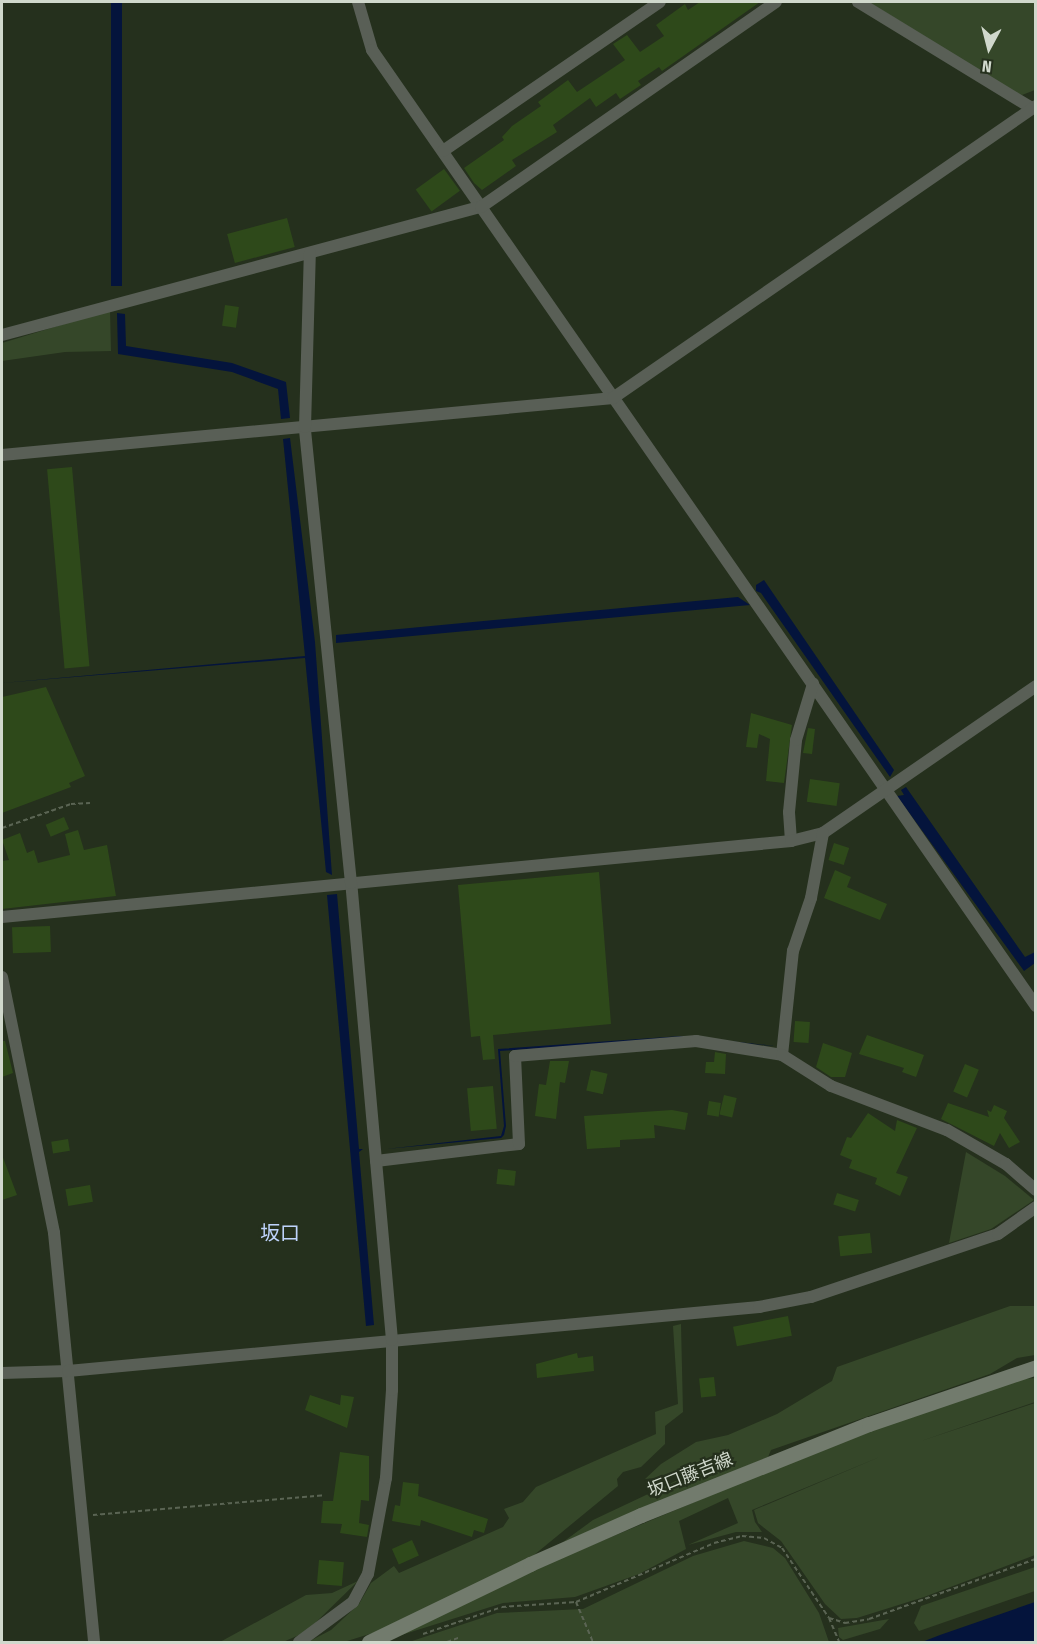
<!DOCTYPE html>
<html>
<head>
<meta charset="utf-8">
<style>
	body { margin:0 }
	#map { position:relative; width:1037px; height:1644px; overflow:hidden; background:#25301d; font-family:"Fira Sans Condensed","Noto Sans JP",sans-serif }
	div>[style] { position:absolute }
	.green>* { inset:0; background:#354729 }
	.water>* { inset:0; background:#04143c; transform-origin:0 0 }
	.building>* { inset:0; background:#2e491a; transform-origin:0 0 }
	.path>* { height:2px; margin-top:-1px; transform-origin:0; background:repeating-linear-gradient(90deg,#5a6453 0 4.5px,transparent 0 7.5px) }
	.minor>* { height:12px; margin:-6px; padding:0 6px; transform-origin:6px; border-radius:6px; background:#595f56 }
	.secondary>* { height:15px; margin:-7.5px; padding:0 7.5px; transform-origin:7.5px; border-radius:7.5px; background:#727b6d }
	span { translate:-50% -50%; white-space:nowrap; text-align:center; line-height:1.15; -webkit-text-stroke:4.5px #25301d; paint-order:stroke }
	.street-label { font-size:18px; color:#d0d8cc }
	.neighbourhood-label { font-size:20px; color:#bed3fb }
	.frame { position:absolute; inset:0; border:3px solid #d0d8cc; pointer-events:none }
	.north { position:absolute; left:959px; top:18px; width:60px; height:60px; -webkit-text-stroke:4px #25301d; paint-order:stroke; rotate:187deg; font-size:16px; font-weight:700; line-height:24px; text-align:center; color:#d0d8cc }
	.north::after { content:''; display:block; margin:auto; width:21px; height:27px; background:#d0d8cc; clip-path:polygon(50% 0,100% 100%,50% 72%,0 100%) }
</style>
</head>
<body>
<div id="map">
	<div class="green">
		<div style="clip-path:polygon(869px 2px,1035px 2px,1035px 90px,1022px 95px,1012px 91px)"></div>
		<div style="clip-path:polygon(110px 310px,111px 351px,65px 352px,2px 361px,2px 343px)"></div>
		<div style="clip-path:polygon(966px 1152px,1005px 1176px,1034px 1200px,991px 1229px,949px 1243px)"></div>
		<div style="clip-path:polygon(1010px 1306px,1035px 1306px,1035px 1355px,1017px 1358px,990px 1374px,771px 1450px,768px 1457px,563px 1542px,593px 1520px,682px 1478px,691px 1465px,669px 1477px,645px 1479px,661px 1464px,696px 1442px,728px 1435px,777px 1414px,832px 1381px,837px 1367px)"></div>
		<div style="clip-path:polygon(681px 1324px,683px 1412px,665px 1426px,665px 1444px,641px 1467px,623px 1472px,617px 1479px,618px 1486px,528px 1560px,376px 1632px,344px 1642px,308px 1642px,331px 1630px,359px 1604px,371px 1583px,394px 1566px,399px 1573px,503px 1527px,509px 1518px,504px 1509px,523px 1502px,536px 1487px,656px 1434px,655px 1412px,678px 1404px,673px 1326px)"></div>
		<div style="clip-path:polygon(1035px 1378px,1035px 1402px,921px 1441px,1035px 1403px,1035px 1555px,924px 1597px,857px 1618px,841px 1619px,825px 1604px,781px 1541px,758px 1523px,754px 1510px,882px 1456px,752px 1510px,755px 1522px,762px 1532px,736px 1532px,688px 1545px,738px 1523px,728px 1498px,679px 1521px,686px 1549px,639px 1574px,575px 1597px,503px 1603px,392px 1638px,504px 1582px,852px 1436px,1014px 1380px)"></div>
		<div style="clip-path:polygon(744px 1541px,773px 1548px,785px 1558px,819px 1613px,829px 1642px,409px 1642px,497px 1613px,583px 1609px,693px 1556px)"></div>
		<div style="clip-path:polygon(1035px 1567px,1035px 1591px,919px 1631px,914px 1623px,921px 1606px)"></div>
		<div style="clip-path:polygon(358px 1581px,306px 1632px,283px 1642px,220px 1642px,306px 1595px,332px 1593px)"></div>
		<div style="clip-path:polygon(889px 1619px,880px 1629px,843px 1640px,839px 1637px,838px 1628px)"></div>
	</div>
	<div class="water">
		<div style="left:111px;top:2px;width:11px;height:284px"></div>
		<div style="clip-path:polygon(117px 313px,125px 314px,126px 346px,232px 363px,286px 382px,290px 418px,281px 419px,278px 389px,232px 372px,118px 354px)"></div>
		<div style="clip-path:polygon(290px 438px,315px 642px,332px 875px,326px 872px,305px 658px,2px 683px,305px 656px,283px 439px)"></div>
		<div style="clip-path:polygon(764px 580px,894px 770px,890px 777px,761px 593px,756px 591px,756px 585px)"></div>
		<div style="clip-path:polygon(738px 597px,750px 605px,336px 643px,336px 635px)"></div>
		<div style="clip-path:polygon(906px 787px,1025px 957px,1035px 952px,1035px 963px,1024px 971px,897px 796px,904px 795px,901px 790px)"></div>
		<div style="clip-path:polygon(337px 894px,359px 1149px,363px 1149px,359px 1152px,374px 1325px,366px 1326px,327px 895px)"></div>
		<div style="clip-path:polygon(681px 1036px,775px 1046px,680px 1038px,500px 1051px,506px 1126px,504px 1135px,501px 1138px,386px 1149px,501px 1136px,504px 1126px,498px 1049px)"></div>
		<div style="clip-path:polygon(1035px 1602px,1035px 1642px,922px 1642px,940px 1635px)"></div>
	</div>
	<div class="building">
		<div style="clip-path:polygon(700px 2px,760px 2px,662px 71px,659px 67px,638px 81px,641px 85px,620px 99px,616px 93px,596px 107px,590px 98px,553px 125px,557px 132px,512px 160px,516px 166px,482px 190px,474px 183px,464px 168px,504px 140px,502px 137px,512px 126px,541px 106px,538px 102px,568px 80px,577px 92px,625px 60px,613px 44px,627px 35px,640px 52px,664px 36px,656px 25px,685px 4px,688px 10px)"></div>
		<div style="left:444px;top:169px;width:27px;height:35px;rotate:54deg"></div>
		<div style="left:287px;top:218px;width:30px;height:62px;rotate:75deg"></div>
		<div style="left:225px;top:305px;width:14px;height:21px;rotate:8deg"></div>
		<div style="left:72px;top:467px;width:200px;height:25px;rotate:85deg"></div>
		<div style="clip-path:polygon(46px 687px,85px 776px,69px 783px,71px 787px,2px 813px,2px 697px)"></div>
		<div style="clip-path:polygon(751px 713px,792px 725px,784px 783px,766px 781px,770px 739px,759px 734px,757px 748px,746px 747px)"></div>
		<div style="clip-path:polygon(808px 728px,815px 729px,812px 754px,803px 753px)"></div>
		<div style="left:810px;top:779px;width:30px;height:23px;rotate:8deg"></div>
		<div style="left:64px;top:817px;width:13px;height:20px;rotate:67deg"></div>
		<div style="clip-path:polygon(78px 830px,84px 850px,107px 845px,116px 896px,2px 909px,2px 861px,9px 860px,2px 840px,20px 833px,27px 853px,34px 850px,38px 863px,70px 855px,65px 834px)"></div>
		<div style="left:834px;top:843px;width:16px;height:18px;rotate:18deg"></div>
		<div style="clip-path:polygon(835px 870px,851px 877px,847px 887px,887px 904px,880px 920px,824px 898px)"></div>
		<div style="clip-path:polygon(599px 872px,611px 1024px,493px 1035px,495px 1059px,483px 1060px,480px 1036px,471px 1037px,458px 885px)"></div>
		<div style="left:50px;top:926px;width:26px;height:38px;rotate:88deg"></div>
		<div style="left:795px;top:1021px;width:15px;height:21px;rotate:4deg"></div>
		<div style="clip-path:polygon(867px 1035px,924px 1055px,916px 1077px,902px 1072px,904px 1068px,859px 1054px)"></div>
		<div style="clip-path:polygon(2px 1041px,5px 1041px,13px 1073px,2px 1077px)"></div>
		<div style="clip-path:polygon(823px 1043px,852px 1053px,845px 1077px,831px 1077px,816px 1067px)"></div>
		<div style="clip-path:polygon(715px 1052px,726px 1054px,725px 1074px,705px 1073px,706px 1062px,714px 1062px)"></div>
		<div style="clip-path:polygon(550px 1061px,569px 1061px,565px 1083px,560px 1082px,556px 1119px,535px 1116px,539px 1084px,546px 1085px)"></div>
		<div style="left:965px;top:1064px;width:15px;height:30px;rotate:23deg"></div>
		<div style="left:591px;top:1070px;width:17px;height:21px;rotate:13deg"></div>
		<div style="left:493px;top:1086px;width:43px;height:26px;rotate:85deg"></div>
		<div style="left:724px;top:1095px;width:13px;height:20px;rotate:13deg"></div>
		<div style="left:709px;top:1101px;width:12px;height:14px;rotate:9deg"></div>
		<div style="clip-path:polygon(948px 1103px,989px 1117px,987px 1110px,991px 1112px,994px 1105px,1007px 1111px,1004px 1118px,1020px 1142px,1009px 1148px,1000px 1133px,994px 1146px,941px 1119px)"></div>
		<div style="clip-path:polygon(672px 1110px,688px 1113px,685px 1130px,654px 1125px,655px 1138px,620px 1140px,620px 1147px,587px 1149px,584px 1116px)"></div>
		<div style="clip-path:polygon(868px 1113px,895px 1131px,897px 1120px,917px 1128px,896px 1173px,908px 1177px,900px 1196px,875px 1184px,877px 1178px,849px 1168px,852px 1160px,840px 1155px,847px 1137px,851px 1138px)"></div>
		<div style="left:68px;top:1139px;width:12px;height:17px;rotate:81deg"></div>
		<div style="clip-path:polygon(2px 1155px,17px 1195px,2px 1200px)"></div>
		<div style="left:498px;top:1169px;width:18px;height:15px;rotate:6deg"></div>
		<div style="left:90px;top:1185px;width:17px;height:25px;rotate:80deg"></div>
		<div style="left:837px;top:1193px;width:23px;height:12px;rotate:18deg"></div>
		<div style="left:870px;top:1233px;width:20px;height:32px;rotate:84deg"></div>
		<div style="left:788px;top:1316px;width:20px;height:56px;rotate:79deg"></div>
		<div style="clip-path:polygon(577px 1353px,578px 1358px,593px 1356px,594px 1371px,537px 1378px,536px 1364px)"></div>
		<div style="left:714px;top:1377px;width:19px;height:15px;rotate:84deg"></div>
		<div style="clip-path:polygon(310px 1395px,340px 1405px,341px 1395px,354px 1397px,347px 1428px,305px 1410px)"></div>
		<div style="clip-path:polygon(340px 1452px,369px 1456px,369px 1501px,361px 1500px,359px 1523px,369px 1525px,367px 1537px,340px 1533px,342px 1524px,321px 1523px,323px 1501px,333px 1501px)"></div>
		<div style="clip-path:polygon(403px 1482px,419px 1484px,418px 1496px,488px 1519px,484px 1533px,474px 1530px,472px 1537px,421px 1520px,420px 1526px,392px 1521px,395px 1505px,400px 1506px)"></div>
		<div style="left:412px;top:1540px;width:17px;height:22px;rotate:66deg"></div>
		<div style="left:319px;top:1560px;width:25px;height:24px;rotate:5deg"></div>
	</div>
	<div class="path">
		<div style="left:2px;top:828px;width:73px;rotate:-19.2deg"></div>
		<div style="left:71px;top:804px;width:19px;rotate:-3deg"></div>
		<div style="left:93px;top:1515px;width:232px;rotate:-4.9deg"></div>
		<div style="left:576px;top:1602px;width:43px;rotate:67deg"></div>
		<div style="left:829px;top:1618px;width:26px;rotate:67deg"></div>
		<div style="left:423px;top:1634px;width:83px;rotate:-18.9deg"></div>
		<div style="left:502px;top:1607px;width:74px;rotate:-3.9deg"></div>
		<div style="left:576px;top:1602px;width:150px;rotate:-23.1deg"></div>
		<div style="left:714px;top:1543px;width:29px;rotate:-14deg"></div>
		<div style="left:742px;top:1536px;width:22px;rotate:5deg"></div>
		<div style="left:764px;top:1538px;width:21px;rotate:29deg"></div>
		<div style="left:782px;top:1548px;width:84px;rotate:56.1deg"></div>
		<div style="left:829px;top:1618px;width:17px;rotate:17deg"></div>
		<div style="left:845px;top:1623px;width:24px;rotate:-9deg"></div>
		<div style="left:869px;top:1619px;width:177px;rotate:-19.8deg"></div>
		<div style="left:447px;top:1642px;width:12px;rotate:-20deg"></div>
	</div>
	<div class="minor">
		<div style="left:358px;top:2px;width:50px;rotate:73.7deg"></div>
		<div style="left:372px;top:50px;width:1164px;rotate:55.22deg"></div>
		<div style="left:858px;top:2px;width:202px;rotate:31.4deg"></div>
		<div style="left:443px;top:151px;width:263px;rotate:-34.5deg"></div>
		<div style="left:2px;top:335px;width:496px;rotate:-15deg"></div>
		<div style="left:481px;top:207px;width:359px;rotate:-34.8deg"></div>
		<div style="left:2px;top:455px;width:614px;rotate:-5.33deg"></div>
		<div style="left:613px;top:398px;width:514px;rotate:-34.62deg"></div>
		<div style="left:791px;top:841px;width:29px;rotate:-94deg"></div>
		<div style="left:789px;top:812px;width:72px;rotate:-84.4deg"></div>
		<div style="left:796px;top:740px;width:59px;rotate:-73.1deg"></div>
		<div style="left:2px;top:917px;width:793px;rotate:-5.5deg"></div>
		<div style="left:791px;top:841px;width:33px;rotate:-14deg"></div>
		<div style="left:823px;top:833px;width:259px;rotate:-34.6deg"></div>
		<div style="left:2px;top:977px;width:261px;rotate:78.5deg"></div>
		<div style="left:54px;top:1233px;width:411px;rotate:84.4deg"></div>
		<div style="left:782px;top:1055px;width:105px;rotate:-84deg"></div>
		<div style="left:793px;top:951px;width:56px;rotate:-71.2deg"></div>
		<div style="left:811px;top:898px;width:66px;rotate:-79.5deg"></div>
		<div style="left:376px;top:1161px;width:144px;rotate:-6.8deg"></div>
		<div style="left:519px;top:1144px;width:88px;rotate:-92.6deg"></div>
		<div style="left:515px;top:1056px;width:182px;rotate:-4.7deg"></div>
		<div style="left:696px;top:1041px;width:87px;rotate:9.2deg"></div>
		<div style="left:782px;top:1055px;width:58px;rotate:32.3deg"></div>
		<div style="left:831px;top:1086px;width:124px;rotate:20.8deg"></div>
		<div style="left:947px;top:1130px;width:68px;rotate:30deg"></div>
		<div style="left:1006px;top:1164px;width:40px;rotate:41deg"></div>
		<div style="left:2px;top:1373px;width:66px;rotate:-1.7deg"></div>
		<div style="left:68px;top:1371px;width:694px;rotate:-5.29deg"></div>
		<div style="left:759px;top:1307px;width:53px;rotate:-10.9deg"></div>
		<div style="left:811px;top:1297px;width:197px;rotate:-18.6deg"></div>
		<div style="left:998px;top:1234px;width:47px;rotate:-35.4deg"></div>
		<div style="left:299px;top:1642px;width:67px;rotate:-36.5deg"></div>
		<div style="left:353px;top:1602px;width:32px;rotate:-62deg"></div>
		<div style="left:368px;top:1574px;width:98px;rotate:-79.4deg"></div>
		<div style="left:386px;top:1478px;width:88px;rotate:-86.1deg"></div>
		<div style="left:392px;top:1390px;width:50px;rotate:-90deg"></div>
		<div style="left:392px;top:1340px;width:459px;rotate:-95.1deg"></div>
		<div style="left:351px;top:883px;width:458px;rotate:-95.8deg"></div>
		<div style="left:305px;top:427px;width:174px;rotate:-88.4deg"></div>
	</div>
	<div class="secondary">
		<div style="left:369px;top:1642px;width:179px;rotate:-25.8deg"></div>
		<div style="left:530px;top:1564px;width:121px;rotate:-23.8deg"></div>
		<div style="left:641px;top:1515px;width:245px;rotate:-21.8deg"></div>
		<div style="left:869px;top:1424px;width:176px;rotate:-18.8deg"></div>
	</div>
	<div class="street-label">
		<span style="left:690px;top:1475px;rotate:-22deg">坂口藤吉線</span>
	</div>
	<div class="neighbourhood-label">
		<span style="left:280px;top:1233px">坂口</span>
	</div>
	<div class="frame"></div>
	<div class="north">N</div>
</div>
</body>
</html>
